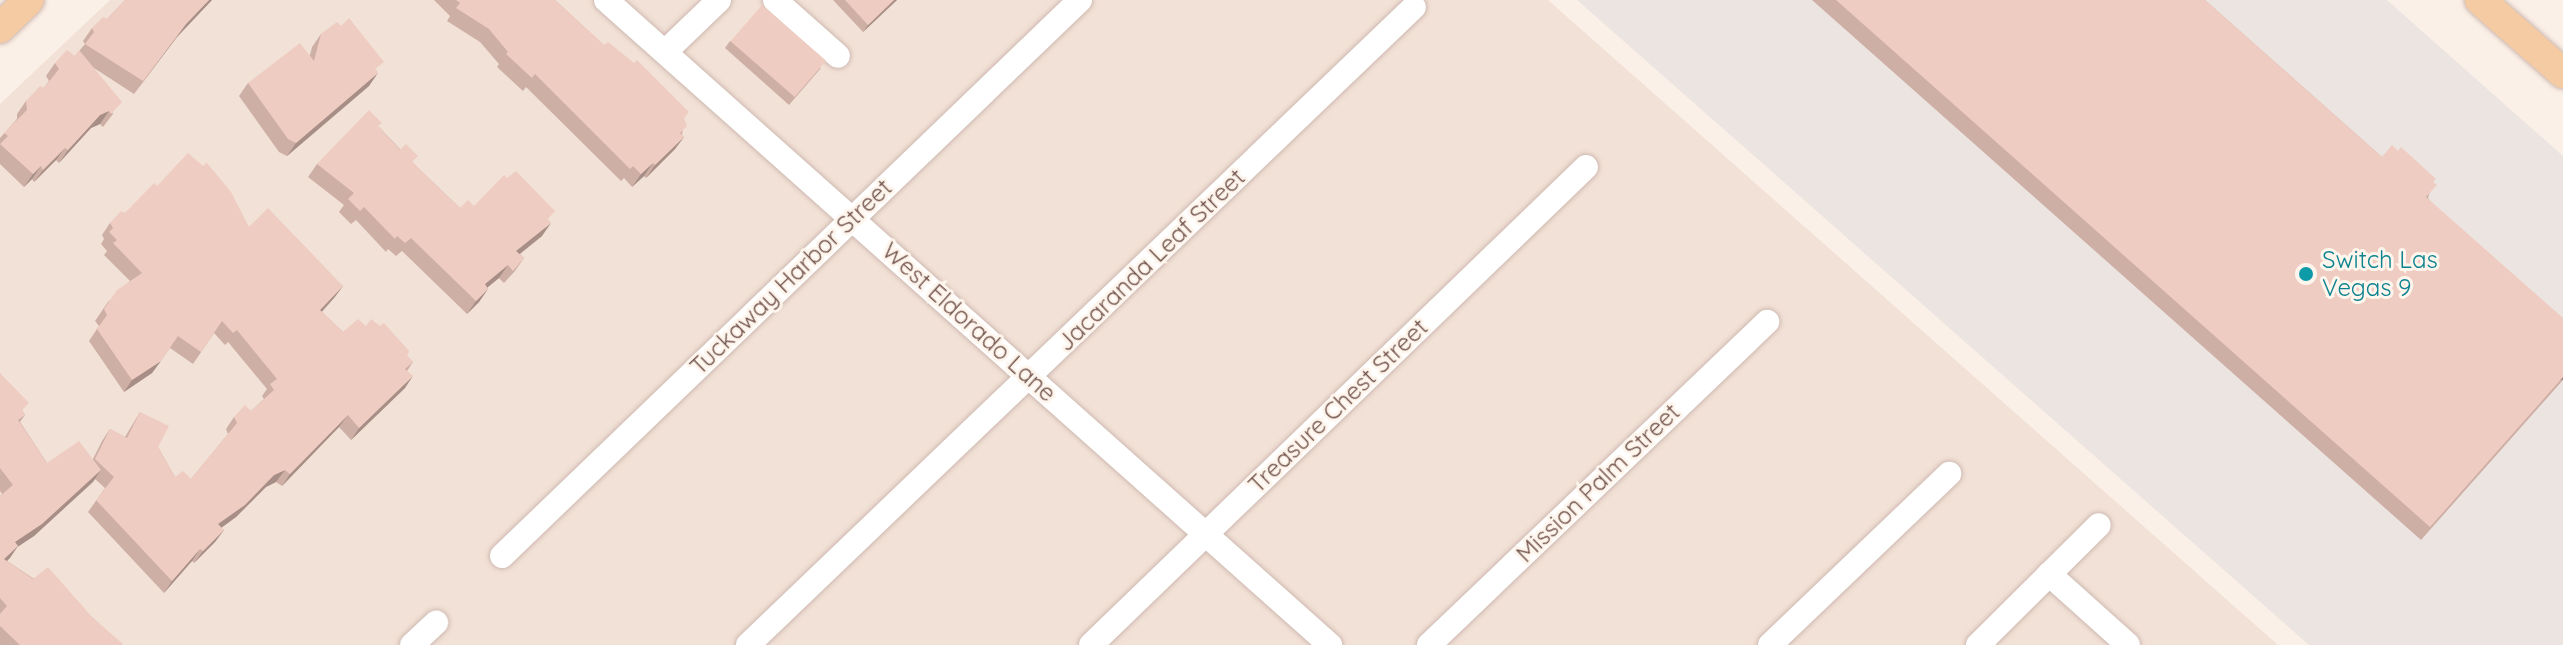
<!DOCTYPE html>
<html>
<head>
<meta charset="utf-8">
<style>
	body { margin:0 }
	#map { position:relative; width:2563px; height:645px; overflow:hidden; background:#fbf0e7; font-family:Quicksand,sans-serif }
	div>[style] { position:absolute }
	.residential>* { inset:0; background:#f2e1d6 }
	.industrial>* { inset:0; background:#ece4e1 }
	.roads { filter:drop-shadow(0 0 2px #ceb9b1) drop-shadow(0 0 2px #ceb9b1) }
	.minor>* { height:24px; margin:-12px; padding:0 12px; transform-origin:12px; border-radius:12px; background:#fff }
	.major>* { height:30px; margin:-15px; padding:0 15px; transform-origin:15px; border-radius:15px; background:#f5cba4 }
	.wall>* { inset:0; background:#ceafa6 }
	.shaded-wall>* { inset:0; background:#a78f87; transform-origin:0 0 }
	.building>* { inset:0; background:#efccc1; transform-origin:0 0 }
	.dots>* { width:22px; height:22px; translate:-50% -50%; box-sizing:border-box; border:4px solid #fef5ed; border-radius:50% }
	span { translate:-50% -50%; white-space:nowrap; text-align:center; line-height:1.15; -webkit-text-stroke:6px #fef5ed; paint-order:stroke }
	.street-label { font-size:24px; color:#73554d }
	.culture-label { font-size:24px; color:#0d838f }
	.left { translate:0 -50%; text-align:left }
</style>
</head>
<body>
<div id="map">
	<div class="residential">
		<div style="clip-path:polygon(110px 0,1548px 0,2278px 645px,0 645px,0 104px)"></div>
	</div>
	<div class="industrial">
		<div style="clip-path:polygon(1577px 0,2387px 0,2563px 156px,2563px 645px,2309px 645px)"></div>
	</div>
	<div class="roads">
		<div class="minor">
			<div style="left:606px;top:0;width:970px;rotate:41.7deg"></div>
			<div style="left:775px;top:0;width:84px;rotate:41.6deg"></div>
			<div style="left:665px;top:52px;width:75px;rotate:-43.9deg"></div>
			<div style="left:502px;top:556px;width:802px;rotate:-43.89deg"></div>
			<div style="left:2049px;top:574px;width:106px;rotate:41.9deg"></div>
			<div style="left:412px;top:645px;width:33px;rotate:-43deg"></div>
			<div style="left:748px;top:645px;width:922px;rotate:-43.77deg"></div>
			<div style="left:1091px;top:645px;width:688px;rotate:-44deg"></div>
			<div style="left:1429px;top:645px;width:468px;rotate:-43.7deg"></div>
			<div style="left:1770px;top:645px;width:248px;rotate:-43.7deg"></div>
			<div style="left:1978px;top:645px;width:170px;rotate:-44.8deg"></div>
		</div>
		<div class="major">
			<div style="left:2480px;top:0;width:111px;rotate:41.3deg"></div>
			<div style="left:0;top:28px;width:40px;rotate:-44deg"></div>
		</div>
	</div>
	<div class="wall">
		<div style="clip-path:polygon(125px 0,212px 0,177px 37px,134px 94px,94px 68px,113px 114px,103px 127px,100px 124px,91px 128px,59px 163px,56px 160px,34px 182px,32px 179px,24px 187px,0 164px,0 138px,17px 119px,17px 114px,26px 101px,44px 88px,49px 81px,46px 76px,55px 63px,75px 56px,85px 44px,83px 41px,92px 28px,107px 19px)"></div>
		<div style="clip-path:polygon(434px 0,555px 0,684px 119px,682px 135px,684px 137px,675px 149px,646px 178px,644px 176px,632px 187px,624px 178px,621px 181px,526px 87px,523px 91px,497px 67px,499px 64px,480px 42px,447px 21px,450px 16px)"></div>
		<div style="clip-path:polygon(833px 0,897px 0,863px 32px)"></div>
		<div style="clip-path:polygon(1812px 0,2205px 0,2382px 157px,2433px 182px,2428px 198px,2563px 380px,2421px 540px)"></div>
		<div style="clip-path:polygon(321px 34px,377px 71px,369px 86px,287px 156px,279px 152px,239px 96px,248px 83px,310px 55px,312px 47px)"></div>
		<div style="clip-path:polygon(730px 41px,821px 68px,789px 105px,725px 48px)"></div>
		<div style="clip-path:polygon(379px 127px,413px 163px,460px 208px,474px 206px,548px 220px,542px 236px,520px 254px,524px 258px,515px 271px,504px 283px,499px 278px,487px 287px,488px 289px,479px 302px,467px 314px,402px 251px,396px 256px,388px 249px,386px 252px,356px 220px,351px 224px,339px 212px,344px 205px,308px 177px,317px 164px)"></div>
		<div style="clip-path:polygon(157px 186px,249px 227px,343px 286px,334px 298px,322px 312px,343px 332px,366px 326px,407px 356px,413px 362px,407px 371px,405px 388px,351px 440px,339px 427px,282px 486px,276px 482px,266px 487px,236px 517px,221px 528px,224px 530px,215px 542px,194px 563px,192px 561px,164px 593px,88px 512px,105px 488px,95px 479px,34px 536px,18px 546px,7px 561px,93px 618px,122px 645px,0 645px,0 496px,2px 494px,0 491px,0 373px,25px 415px,20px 422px,47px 463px,93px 459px,102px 441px,110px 429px,125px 437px,140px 412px,158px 447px,175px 477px,191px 479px,228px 434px,226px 429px,234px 417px,251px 411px,264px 399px,262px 396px,267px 389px,228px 342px,225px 345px,214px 333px,193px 364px,170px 348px,152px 373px,124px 392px,89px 341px,99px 326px,95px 321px,108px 302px,130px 281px,104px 255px,107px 251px,101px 244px,104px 239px,102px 235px,110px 223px,125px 213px)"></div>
	</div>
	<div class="shaded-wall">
		<div style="clip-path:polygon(209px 0,212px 0,177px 37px,134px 94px,186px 24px)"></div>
		<div style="clip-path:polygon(894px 0,897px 0,863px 32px,868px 25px)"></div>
		<div style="clip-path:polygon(378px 73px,369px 86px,287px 156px,296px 143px)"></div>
		<div style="clip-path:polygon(109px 111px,100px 124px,91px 128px,59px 163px,68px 150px,100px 115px)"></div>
		<div style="clip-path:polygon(684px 137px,675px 149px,646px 178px,655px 165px)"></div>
		<div style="clip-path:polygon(65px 148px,56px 160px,34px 182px,43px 170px)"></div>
		<div style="clip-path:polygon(653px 163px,644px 176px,632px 187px,641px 174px)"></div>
		<div style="clip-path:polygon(41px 166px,32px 179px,24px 187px,33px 174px)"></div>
		<div style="clip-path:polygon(551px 223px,542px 236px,507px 264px,516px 251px)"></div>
		<div style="clip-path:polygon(508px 265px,499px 278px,476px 297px,485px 284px)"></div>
		<div style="clip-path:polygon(343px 286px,334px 298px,312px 322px,320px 310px)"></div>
		<div style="clip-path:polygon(488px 289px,479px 302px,467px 314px,476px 301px)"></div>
		<div style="clip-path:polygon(161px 361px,152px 373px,124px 392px,132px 380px)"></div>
		<div style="clip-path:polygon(413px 376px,405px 388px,351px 440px,359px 428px)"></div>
		<div style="left:2563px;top:377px;width:3px;height:200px;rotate:90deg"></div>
		<div style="clip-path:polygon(348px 415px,339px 427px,282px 486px,290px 474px)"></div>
		<div style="clip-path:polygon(101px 470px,93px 482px,34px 536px,7px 554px,15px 542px)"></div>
		<div style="clip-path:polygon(285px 470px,276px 482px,266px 487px,236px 517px,210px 536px,218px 524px,274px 475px)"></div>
		<div style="clip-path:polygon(224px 530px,215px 542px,194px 563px,203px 551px)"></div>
		<div style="clip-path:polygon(18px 546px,10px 558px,0 568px,4px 559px)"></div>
		<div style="clip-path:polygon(200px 549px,192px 561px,164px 593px,172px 581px)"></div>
	</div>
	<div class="building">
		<div style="clip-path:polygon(125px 0,209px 0,186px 24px,143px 81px,85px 44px,94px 32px,92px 28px,103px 17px,107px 19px)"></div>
		<div style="clip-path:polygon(456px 0,555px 0,604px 45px,608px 42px,634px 63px,637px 60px,689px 112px,684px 118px,687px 126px,680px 133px,684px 137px,655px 165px,653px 163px,641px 174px,633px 166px,630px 169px,535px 74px,532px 78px,506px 54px,508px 52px,489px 29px,456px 8px,460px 3px)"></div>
		<div style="clip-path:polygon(845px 0,894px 0,868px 25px)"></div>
		<div style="clip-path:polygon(1836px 0,2205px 0,2382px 157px,2392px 145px,2398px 151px,2401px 147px,2436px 179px,2433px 182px,2437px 185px,2426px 197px,2563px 318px,2563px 377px,2430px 527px)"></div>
		<div style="left:762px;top:5px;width:85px;height:48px;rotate:41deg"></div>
		<div style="clip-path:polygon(349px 18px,384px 62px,375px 69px,378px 73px,296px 143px,288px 139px,248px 83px,300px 43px,314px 61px,321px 34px,337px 22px,341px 26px)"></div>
		<div style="clip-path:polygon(67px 50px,75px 56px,79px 50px,122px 102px,111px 114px,109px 111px,100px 115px,68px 150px,65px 148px,43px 170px,41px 166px,33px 174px,0 144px,8px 136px,4px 133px,27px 110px,26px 101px,40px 86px,44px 88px,59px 69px,55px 63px)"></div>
		<div style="clip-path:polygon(369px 110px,382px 123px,378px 126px,400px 150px,406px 144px,418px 156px,412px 162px,460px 208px,468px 200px,474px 206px,504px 175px,507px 178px,516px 171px,555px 211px,548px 219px,551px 223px,516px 251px,524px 258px,513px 271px,508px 265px,485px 284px,488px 289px,476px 301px,411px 238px,405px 243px,397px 236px,395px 239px,364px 207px,360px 211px,348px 199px,354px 193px,317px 164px)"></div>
		<div style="clip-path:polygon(188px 153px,203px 166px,207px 163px,231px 192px,249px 227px,268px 208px,343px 286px,320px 310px,343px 332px,358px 319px,366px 326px,371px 319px,380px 326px,384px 323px,409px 351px,407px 356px,413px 362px,405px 369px,413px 376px,359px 428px,348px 415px,290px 474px,285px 470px,274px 475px,245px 505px,218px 524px,224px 530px,203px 551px,200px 549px,172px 581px,96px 500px,114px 477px,95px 459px,110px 429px,127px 438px,140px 412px,169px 426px,158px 447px,175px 477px,183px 471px,191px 479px,237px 423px,234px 417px,245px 405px,251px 411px,274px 390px,270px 384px,277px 379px,237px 330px,233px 333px,222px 321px,201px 352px,178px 336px,161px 361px,132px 380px,97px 329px,107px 315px,104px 309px,117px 290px,142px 273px,113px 243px,117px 240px,109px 232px,113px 228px,110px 223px,121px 211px,125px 213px,154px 183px,157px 186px)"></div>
		<div style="clip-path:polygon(0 373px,29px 403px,22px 410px,25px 415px,18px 420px,47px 463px,79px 441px,101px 470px,42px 524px,15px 542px,18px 546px,4px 559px,33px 579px,48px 567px,93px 618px,123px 644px,121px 645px,20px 645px,0 626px,0 614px,7px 606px,0 598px,0 496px,13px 485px,0 468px)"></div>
	</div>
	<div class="dots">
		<div style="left:2306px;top:274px;background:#0f9aa8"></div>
	</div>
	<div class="street-label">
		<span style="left:1151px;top:260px;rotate:-44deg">Jacaranda Leaf Street</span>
		<span style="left:791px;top:277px;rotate:-44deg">Tuckaway Harbor Street</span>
		<span style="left:969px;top:322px;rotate:42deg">West Eldorado Lane</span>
		<span style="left:1338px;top:406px;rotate:-44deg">Treasure Chest Street</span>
		<span style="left:1598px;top:483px;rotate:-44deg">Mission Palm Street</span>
	</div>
	<div class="culture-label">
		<span class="left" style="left:2322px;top:274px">Switch Las<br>Vegas 9</span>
	</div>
</div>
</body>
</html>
